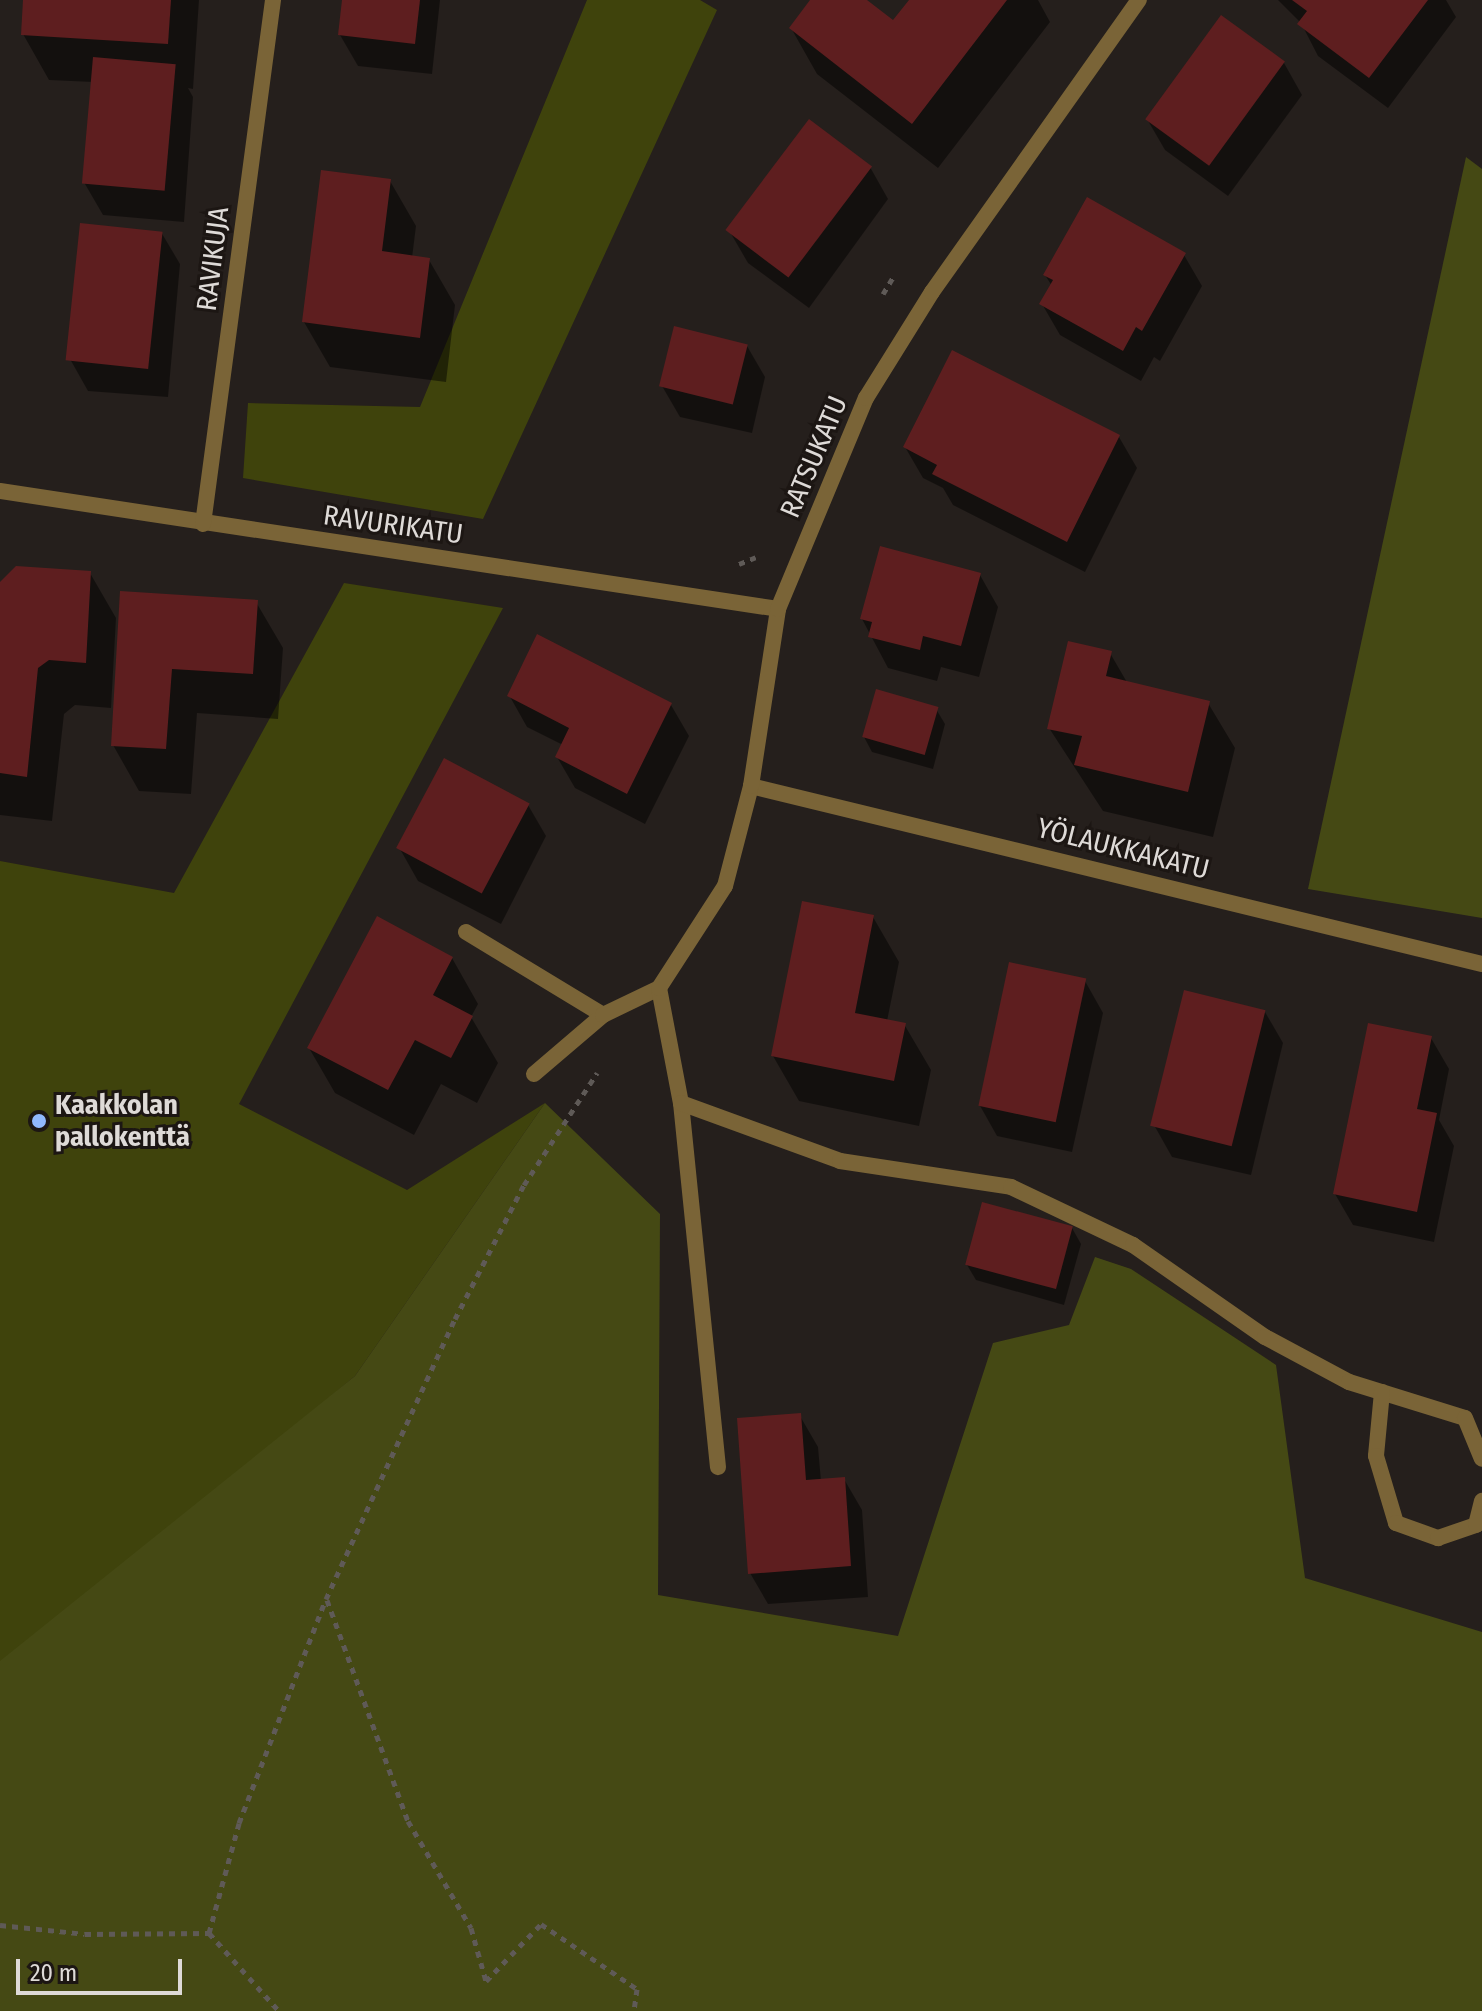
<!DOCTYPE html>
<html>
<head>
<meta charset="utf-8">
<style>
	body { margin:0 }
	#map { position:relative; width:1482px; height:2011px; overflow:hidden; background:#251f1c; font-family:"Fira Sans Condensed",sans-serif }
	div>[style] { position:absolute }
	.green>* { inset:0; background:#3f430c }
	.forest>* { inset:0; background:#454914 }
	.shadow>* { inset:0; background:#0007 }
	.building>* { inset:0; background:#5e1e1f; transform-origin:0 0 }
	.path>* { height:5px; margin-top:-2.5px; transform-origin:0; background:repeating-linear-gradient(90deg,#5f5a57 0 6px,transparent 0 12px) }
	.lane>* { height:16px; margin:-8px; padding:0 8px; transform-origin:8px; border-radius:8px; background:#7a6437 }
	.street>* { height:16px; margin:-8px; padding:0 8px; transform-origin:8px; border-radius:8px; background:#7a6437 }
	.dots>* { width:22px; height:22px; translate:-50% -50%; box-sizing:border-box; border:4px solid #1c1613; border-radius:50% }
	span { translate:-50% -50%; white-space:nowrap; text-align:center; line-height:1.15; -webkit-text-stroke:6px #1c1613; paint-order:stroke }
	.street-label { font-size:28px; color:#dedad7 }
	.poi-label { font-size:28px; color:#dedad7; font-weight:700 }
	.left { translate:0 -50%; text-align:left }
	.scale { position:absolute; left:16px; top:1959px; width:166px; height:36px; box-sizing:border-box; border:4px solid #dedad7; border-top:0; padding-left:10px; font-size:24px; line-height:28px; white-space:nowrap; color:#dedad7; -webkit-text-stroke:6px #1c1613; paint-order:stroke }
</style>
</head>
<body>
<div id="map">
	<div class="green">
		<div style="clip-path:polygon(587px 0,700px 0,717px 10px,483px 519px,243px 478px,248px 403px,420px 407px)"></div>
		<div style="clip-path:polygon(344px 583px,503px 608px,239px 1104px,407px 1190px,545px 1103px,355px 1376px,0 1672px,0 861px,174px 893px)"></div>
	</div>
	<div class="forest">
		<div style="clip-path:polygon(1466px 157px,1482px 169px,1482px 918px,1308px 889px)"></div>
		<div style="clip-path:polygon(545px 1103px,660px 1214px,658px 1595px,898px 1636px,993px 1343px,1069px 1325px,1095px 1257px,1131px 1269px,1276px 1365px,1305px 1578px,1482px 1632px,1482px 2011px,0 2011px,0 1661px,355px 1376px)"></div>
	</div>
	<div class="shadow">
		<div style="clip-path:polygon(25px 0,199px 0,193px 89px,188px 88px,193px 97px,184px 222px,103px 215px,85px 184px,93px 82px,49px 80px,23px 34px)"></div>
		<div style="clip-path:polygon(344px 0,440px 0,432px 74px,358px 66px,340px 35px)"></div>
		<div style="clip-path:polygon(813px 0,864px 0,893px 23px,911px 0,1038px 0,1050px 22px,938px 168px,817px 74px,791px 28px)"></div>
		<div style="clip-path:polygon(1278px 0,1446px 0,1456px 17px,1388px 108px,1318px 56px,1301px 23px)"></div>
		<div style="clip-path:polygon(1284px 63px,1302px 95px,1228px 196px,1165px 150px,1147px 119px)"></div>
		<div style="clip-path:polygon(870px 167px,888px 199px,809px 308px,748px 263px,730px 232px)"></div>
		<div style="clip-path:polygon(390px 181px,416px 226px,412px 258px,429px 260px,455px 305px,446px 382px,330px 367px,304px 322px)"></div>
		<div style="clip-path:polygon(161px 232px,180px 264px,168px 397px,88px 391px,70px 359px)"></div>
		<div style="clip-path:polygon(1184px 255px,1202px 286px,1160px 361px,1154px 357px,1141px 381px,1060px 335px,1042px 304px,1052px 286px,1045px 275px)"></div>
		<div style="clip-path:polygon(747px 346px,765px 377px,752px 433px,680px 417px,662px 386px)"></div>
		<div style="clip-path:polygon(1119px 437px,1137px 468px,1085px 572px,953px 505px,943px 488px,923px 478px,905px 447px)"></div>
		<div style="clip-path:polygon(90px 573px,116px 618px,111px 708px,75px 705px,64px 714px,52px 821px,0 815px,0 584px)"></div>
		<div style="clip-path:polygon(980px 575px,998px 607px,979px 677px,941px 667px,937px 681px,888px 668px,862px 619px)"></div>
		<div style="clip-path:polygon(122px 593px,256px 602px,283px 648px,278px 719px,197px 713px,191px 794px,139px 791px,113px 745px)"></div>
		<div style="clip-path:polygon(1110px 653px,1128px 684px,1208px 703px,1235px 748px,1213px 837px,1103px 811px,1049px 728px)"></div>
		<div style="clip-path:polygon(509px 695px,671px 705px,689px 736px,645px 824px,575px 788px,557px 757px,563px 745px,527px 727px)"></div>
		<div style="clip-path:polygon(936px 709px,945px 724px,933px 769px,872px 752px,864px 737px)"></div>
		<div style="clip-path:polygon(528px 805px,546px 836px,501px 924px,418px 881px,400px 849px)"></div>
		<div style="clip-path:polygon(873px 917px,899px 962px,887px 1021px,904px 1024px,931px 1070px,919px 1126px,799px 1101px,773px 1056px)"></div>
		<div style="clip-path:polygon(452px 958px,478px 1004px,471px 1017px,498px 1063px,477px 1103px,441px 1084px,414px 1135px,335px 1093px,309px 1048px)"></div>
		<div style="clip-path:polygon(1085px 981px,1103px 1013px,1072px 1152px,997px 1136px,979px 1104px)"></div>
		<div style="clip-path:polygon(1265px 1012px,1283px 1043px,1251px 1175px,1172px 1157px,1154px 1125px)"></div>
		<div style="clip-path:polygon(1431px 1038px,1449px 1069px,1439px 1120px,1454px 1146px,1434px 1242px,1353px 1225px,1335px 1194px)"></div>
		<div style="clip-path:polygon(1072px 1228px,1081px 1244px,1064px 1305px,976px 1280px,967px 1265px)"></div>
		<div style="clip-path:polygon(800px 1416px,818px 1447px,821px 1481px,844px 1479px,862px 1510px,868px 1597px,768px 1604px,750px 1573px)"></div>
	</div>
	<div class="building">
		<div style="clip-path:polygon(23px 0,171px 0,168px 44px,21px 35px)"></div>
		<div style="clip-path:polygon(342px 0,420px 0,415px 44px,338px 35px)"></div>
		<div style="clip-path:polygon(810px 0,867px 0,893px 20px,909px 0,1007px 0,912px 124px,789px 28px)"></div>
		<div style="clip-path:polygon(1292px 0,1428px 0,1369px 78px,1297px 24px,1307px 11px)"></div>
		<div style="left:1221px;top:15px;width:79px;height:129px;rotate:36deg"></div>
		<div style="left:93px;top:57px;width:83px;height:127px;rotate:5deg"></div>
		<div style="left:809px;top:119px;width:79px;height:139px;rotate:37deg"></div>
		<div style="clip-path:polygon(321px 170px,391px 179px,382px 251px,430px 258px,420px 338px,302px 322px)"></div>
		<div style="clip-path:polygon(1087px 197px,1186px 253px,1142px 331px,1136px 327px,1123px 351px,1039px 304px,1053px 280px,1043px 275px)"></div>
		<div style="left:80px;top:223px;width:83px;height:138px;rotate:6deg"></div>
		<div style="left:674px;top:326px;width:76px;height:62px;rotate:14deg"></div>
		<div style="clip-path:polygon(952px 350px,1120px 435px,1067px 542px,932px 474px,937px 465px,903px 447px)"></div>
		<div style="clip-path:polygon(880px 546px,981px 573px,961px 646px,923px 636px,920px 650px,868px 637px,872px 622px,860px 619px)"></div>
		<div style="clip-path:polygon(16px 566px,91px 571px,86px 663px,49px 660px,38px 668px,27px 777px,0 773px,0 582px)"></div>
		<div style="clip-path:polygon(120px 591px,258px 600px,253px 674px,172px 669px,166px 749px,111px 746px)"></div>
		<div style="clip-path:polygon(537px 634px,672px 703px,627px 794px,555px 757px,569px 728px,507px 696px)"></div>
		<div style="clip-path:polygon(1068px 641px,1112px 651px,1106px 676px,1210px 701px,1188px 792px,1074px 765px,1082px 736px,1047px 729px)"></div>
		<div style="left:876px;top:689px;width:65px;height:50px;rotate:16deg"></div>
		<div style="left:444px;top:758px;width:97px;height:102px;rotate:28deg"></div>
		<div style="clip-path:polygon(802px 901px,874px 915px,855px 1013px,906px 1023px,894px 1081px,771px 1056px)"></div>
		<div style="clip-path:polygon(377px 916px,453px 957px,433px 995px,473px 1016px,451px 1058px,415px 1040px,388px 1090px,307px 1048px)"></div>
		<div style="left:1009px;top:962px;width:79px;height:147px;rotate:12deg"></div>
		<div style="left:1184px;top:990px;width:84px;height:140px;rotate:14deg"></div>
		<div style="clip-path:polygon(1368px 1023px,1432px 1036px,1417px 1109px,1437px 1113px,1417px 1212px,1333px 1194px)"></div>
		<div style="left:982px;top:1202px;width:94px;height:65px;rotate:15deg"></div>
		<div style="clip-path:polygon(801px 1413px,806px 1480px,845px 1477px,851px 1566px,748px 1574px,737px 1418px)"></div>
	</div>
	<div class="path">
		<div style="left:883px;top:294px;width:21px;rotate:-59deg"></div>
		<div style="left:739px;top:564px;width:18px;rotate:-22deg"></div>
		<div style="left:327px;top:1600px;width:235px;rotate:69.9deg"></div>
		<div style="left:408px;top:1821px;width:124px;rotate:59.5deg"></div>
		<div style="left:471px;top:1928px;width:55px;rotate:74.2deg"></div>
		<div style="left:486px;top:1981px;width:79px;rotate:-46deg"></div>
		<div style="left:541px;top:1924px;width:116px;rotate:34.1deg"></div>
		<div style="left:637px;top:1989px;width:22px;rotate:98deg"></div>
		<div style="left:0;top:1925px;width:85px;rotate:6deg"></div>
		<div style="left:85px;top:1934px;width:124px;rotate:-0.5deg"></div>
		<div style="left:209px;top:1933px;width:105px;rotate:48.1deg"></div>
		<div style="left:209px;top:1933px;width:114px;rotate:-74.7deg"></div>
		<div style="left:239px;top:1823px;width:240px;rotate:-68.8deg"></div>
		<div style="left:326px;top:1599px;width:308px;rotate:-65.3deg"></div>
		<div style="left:455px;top:1319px;width:151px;rotate:-62.8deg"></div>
		<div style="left:524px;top:1185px;width:134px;rotate:-56.9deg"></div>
	</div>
	<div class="lane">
		<div style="left:466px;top:932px;width:160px;rotate:31.2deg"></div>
		<div style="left:534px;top:1074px;width:91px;rotate:-40.5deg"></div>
		<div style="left:603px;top:1015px;width:62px;rotate:-25.7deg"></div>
		<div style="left:659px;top:988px;width:117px;rotate:79.2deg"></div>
		<div style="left:681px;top:1103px;width:366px;rotate:84.2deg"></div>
		<div style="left:681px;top:1103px;width:169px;rotate:20deg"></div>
		<div style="left:840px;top:1161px;width:173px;rotate:8.6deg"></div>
		<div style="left:1011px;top:1187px;width:135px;rotate:25.4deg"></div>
		<div style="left:1133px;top:1245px;width:161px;rotate:34.9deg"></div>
		<div style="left:1265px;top:1337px;width:95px;rotate:28.2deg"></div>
		<div style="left:1349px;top:1382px;width:121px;rotate:17.2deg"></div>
		<div style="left:1465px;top:1418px;width:44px;rotate:67.5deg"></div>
		<div style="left:1382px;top:1392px;width:64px;rotate:95.4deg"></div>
		<div style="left:1376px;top:1456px;width:70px;rotate:73.4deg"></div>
		<div style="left:1396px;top:1523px;width:45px;rotate:19.7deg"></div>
		<div style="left:1438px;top:1538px;width:40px;rotate:-18.9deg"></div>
		<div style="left:1476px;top:1525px;width:25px;rotate:-76deg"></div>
	</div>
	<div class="street">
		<div style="left:0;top:491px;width:787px;rotate:8.62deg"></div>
		<div style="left:203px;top:524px;width:529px;rotate:-82.39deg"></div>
		<div style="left:751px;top:786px;width:752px;rotate:13.69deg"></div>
		<div style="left:659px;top:988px;width:121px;rotate:-57.1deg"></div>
		<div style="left:725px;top:886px;width:103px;rotate:-75.4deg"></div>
		<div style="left:751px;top:786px;width:179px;rotate:-81.3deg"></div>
		<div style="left:778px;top:609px;width:229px;rotate:-67.4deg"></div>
		<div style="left:866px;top:398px;width:125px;rotate:-58.1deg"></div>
		<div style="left:932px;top:292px;width:358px;rotate:-54.7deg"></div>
	</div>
	<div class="dots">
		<div style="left:39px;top:1121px;background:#90b8fd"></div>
	</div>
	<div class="street-label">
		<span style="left:213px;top:259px;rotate:-83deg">RAVIKUJA</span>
		<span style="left:814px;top:457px;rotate:-67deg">RATSUKATU</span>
		<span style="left:393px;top:525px;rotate:8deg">RAVURIKATU</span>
		<span style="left:1123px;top:849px;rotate:14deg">YÖLAUKKAKATU</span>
	</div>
	<div class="poi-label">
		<span class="left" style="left:55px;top:1121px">Kaakkolan<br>pallokenttä</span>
	</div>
	<div class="scale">20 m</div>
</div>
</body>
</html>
